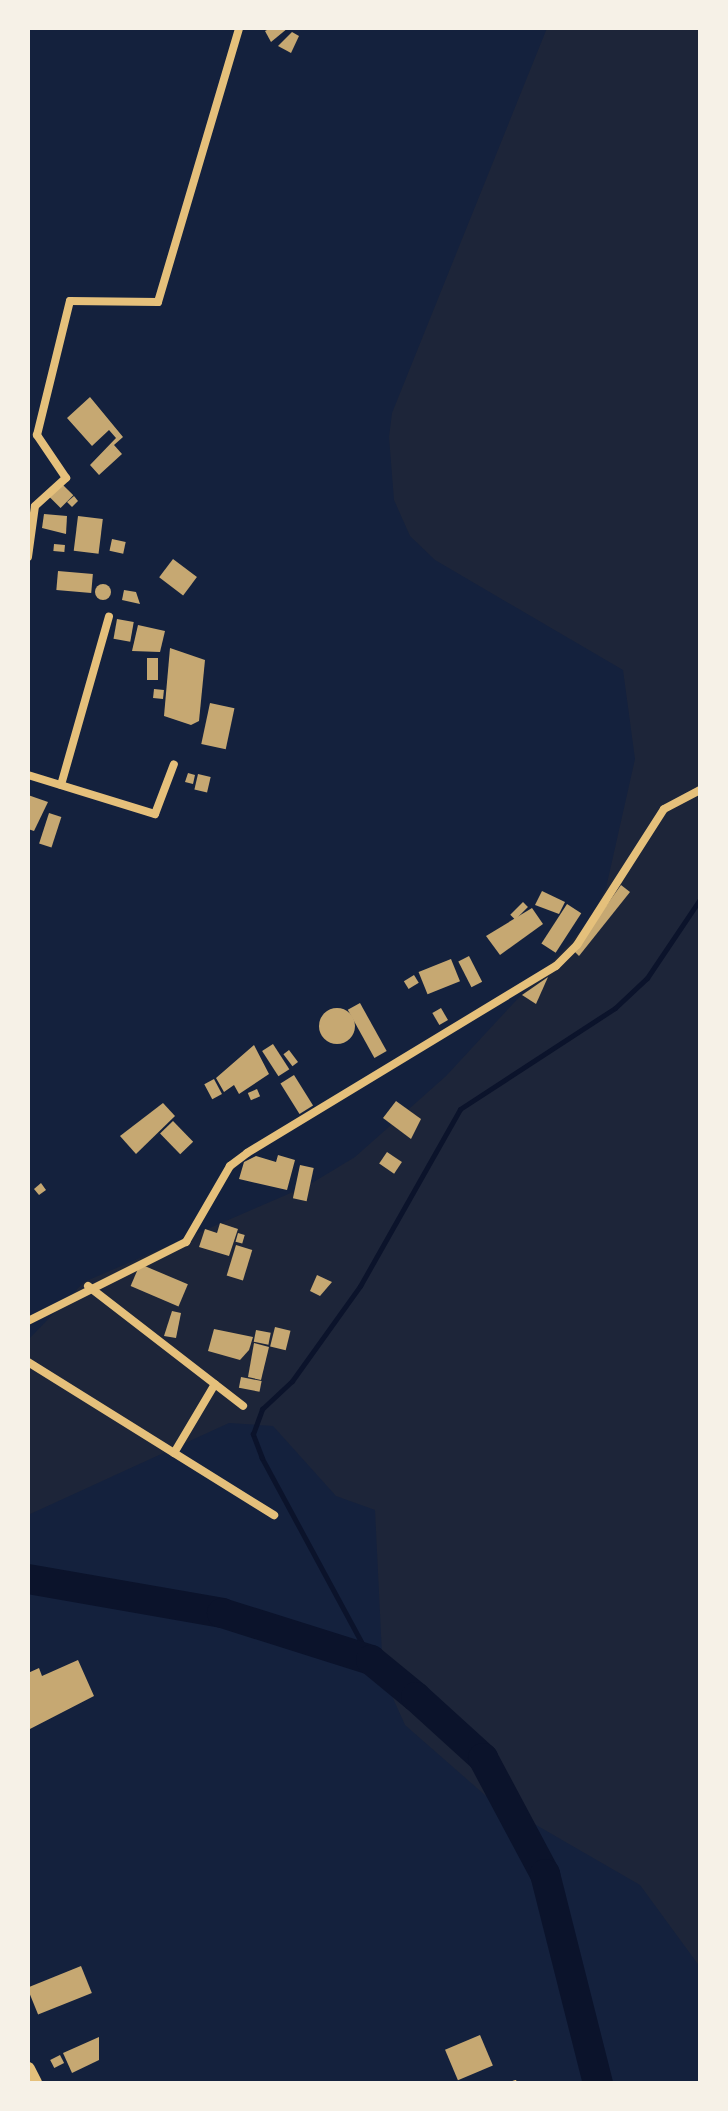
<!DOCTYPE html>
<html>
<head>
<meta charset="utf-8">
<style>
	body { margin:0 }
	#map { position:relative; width:728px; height:2111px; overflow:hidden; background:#14213d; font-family:Spectral,serif }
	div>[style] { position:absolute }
	.green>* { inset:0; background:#1d2539 }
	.stream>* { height:5px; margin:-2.5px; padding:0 2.5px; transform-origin:2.5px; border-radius:2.5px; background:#0b132b }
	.river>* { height:30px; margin:-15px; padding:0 15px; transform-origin:15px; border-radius:15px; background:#0b132b }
	.building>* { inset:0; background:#c6a872; transform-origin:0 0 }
	.round { border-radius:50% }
	.path>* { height:3px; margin:-1.5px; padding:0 1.5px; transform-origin:1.5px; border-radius:1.5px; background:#e5c07b }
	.minor>* { height:8px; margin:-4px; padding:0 4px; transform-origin:4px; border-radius:4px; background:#e5c07b }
	.trunk>* { height:14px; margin:-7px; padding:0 7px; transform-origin:7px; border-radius:7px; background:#e5c07b }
	span { translate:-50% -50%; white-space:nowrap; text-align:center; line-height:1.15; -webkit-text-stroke:6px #f6f1e7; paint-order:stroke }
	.frame { position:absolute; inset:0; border:30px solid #f6f1e7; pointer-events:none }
</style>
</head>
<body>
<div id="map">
	<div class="green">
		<div style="clip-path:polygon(547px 28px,700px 28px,700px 1967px,640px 1885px,486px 1796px,405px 1725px,383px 1676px,375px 1510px,336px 1496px,273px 1426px,229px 1423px,28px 1515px,28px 1340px,84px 1282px,307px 1186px,355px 1157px,446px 1076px,587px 924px,606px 888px,635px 759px,623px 670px,435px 560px,410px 536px,394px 500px,389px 437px,392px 413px)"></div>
	</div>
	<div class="stream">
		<div style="left:371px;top:1660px;width:230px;rotate:-118.4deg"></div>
		<div style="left:262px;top:1458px;width:26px;rotate:-111deg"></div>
		<div style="left:253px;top:1434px;width:27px;rotate:-70deg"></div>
		<div style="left:262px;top:1409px;width:41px;rotate:-43deg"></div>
		<div style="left:292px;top:1381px;width:117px;rotate:-54.4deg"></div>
		<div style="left:360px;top:1286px;width:203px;rotate:-60.5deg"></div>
		<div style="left:460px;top:1109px;width:185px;rotate:-33.1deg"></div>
		<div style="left:615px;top:1008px;width:44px;rotate:-43.2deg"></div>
		<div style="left:647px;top:978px;width:95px;rotate:-56.1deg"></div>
	</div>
	<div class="river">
		<div style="left:28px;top:1579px;width:197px;rotate:9.9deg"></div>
		<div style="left:222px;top:1613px;width:156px;rotate:17.5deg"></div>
		<div style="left:371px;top:1660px;width:58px;rotate:39.4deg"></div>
		<div style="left:416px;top:1697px;width:91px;rotate:42.3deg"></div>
		<div style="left:483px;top:1758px;width:132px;rotate:61.9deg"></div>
		<div style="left:545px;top:1874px;width:216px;rotate:75.8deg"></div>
	</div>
	<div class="building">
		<div style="clip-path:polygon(288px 28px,271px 42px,265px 31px,271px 28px)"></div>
		<div style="clip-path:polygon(292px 32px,299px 36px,291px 53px,278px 46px)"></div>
		<div style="clip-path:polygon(90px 397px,123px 437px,114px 445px,122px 454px,99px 475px,90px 465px,116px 438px,109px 430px,92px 446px,67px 418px)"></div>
		<div style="left:62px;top:484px;width:16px;height:18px;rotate:45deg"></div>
		<div style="clip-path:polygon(74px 496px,78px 501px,72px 507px,67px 502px)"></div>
		<div style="clip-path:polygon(44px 514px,67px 516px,66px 534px,42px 528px)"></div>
		<div style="left:78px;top:516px;width:25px;height:35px;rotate:7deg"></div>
		<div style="left:112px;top:539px;width:14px;height:12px;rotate:12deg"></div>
		<div style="left:54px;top:544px;width:11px;height:7px;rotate:5deg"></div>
		<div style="left:173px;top:559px;width:30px;height:23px;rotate:37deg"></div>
		<div style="left:58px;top:571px;width:35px;height:19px;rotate:5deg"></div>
		<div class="round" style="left:95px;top:584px;width:16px;height:16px"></div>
		<div style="clip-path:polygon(124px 590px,136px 592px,140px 604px,122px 600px)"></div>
		<div style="left:117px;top:619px;width:17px;height:20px;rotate:10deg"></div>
		<div style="clip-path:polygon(138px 625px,165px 631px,160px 652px,132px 651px)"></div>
		<div style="clip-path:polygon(170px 648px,205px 660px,199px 721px,191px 725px,164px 716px)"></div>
		<div style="left:147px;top:658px;width:11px;height:22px"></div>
		<div style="left:154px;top:689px;width:10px;height:9px;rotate:6deg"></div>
		<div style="left:210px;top:703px;width:25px;height:42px;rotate:12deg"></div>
		<div style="clip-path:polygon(188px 773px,195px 775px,193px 784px,185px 782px)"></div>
		<div style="left:198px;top:774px;width:13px;height:16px;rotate:13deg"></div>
		<div style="clip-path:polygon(28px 795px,48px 802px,34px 831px,28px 829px)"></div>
		<div style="left:49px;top:813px;width:13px;height:32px;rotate:18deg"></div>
		<div style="clip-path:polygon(621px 885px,630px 892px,579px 956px,574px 951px)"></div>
		<div style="clip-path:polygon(542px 891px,565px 902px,559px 914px,535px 905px)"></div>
		<div style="left:523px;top:902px;width:7px;height:18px;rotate:45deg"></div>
		<div style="left:567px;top:904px;width:17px;height:47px;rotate:33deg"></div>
		<div style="clip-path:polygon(532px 908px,543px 924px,500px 955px,486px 936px)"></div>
		<div style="left:469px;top:956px;width:29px;height:12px;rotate:63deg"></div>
		<div style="left:451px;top:959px;width:24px;height:35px;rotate:68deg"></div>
		<div style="left:414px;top:975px;width:9px;height:12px;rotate:58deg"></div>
		<div style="clip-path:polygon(548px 977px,536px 1004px,522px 995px)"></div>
		<div style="left:360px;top:1003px;width:55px;height:14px;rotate:61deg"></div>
		<div style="left:441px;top:1008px;width:14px;height:10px;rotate:60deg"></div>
		<div class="round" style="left:319px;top:1008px;width:36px;height:36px"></div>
		<div style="left:273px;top:1044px;width:30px;height:13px;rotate:57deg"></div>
		<div style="clip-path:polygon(254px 1045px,269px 1074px,239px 1094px,234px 1085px,224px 1092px,216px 1078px)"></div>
		<div style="left:289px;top:1050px;width:15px;height:7px;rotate:53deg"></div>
		<div style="left:294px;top:1075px;width:36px;height:16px;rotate:58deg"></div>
		<div style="left:214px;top:1079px;width:17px;height:11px;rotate:62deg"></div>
		<div style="left:257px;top:1089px;width:8px;height:10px;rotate:67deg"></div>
		<div style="clip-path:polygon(396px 1101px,421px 1119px,411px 1139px,383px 1118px)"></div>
		<div style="clip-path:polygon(163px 1103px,175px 1116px,136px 1154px,120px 1136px)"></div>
		<div style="left:173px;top:1121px;width:29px;height:18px;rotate:46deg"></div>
		<div style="left:387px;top:1152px;width:18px;height:14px;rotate:34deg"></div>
		<div style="clip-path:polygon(278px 1155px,295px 1160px,287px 1190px,239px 1179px,244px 1162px,256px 1156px,276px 1162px)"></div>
		<div style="left:300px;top:1165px;width:14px;height:34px;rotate:12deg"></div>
		<div style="clip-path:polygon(41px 1183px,46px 1190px,39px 1195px,34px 1189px)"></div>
		<div style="clip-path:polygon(220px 1223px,238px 1229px,229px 1256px,199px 1247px,205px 1229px,217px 1233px)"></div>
		<div style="left:238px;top:1233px;width:7px;height:9px;rotate:16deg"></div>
		<div style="left:236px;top:1245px;width:17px;height:32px;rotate:17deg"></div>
		<div style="left:140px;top:1264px;width:52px;height:24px;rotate:23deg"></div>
		<div style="clip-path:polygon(317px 1275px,332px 1282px,320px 1296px,310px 1291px)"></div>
		<div style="clip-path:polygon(172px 1311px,181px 1313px,176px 1338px,164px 1336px)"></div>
		<div style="left:275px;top:1327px;width:16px;height:20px;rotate:14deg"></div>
		<div style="clip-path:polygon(214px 1329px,253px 1337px,249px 1350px,240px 1360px,208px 1351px)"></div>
		<div style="left:256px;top:1330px;width:15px;height:12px;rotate:11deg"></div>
		<div style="clip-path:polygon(254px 1343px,269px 1347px,261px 1380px,248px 1377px)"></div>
		<div style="left:241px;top:1377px;width:21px;height:11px;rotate:11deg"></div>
		<div style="clip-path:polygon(78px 1660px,94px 1696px,28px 1730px,28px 1673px,39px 1668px,42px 1676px)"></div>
		<div style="left:81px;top:1966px;width:29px;height:58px;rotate:68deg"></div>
		<div style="left:480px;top:2035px;width:33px;height:38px;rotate:67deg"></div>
		<div style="clip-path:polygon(99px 2037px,99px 2060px,72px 2073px,63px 2053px)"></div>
		<div style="left:60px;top:2055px;width:9px;height:11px;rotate:63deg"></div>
	</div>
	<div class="path">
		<div style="left:509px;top:2083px;width:6px;rotate:-18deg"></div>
	</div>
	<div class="minor">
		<div style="left:28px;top:557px;width:51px;rotate:-82.2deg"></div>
		<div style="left:35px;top:506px;width:42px;rotate:-42.1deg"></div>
		<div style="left:66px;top:478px;width:52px;rotate:-124deg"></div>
		<div style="left:37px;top:435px;width:138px;rotate:-76.2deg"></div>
		<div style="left:70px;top:301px;width:88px;rotate:0.7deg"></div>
		<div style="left:158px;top:302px;width:286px;rotate:-73.5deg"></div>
		<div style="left:28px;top:775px;width:133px;rotate:17.1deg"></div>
		<div style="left:155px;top:814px;width:53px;rotate:-69.2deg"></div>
		<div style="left:61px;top:785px;width:175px;rotate:-74.1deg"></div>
		<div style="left:88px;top:1286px;width:196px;rotate:37.7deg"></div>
		<div style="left:28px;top:1321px;width:177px;rotate:-26.6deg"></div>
		<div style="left:186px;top:1242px;width:88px;rotate:-59.9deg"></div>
		<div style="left:230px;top:1166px;width:21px;rotate:-37deg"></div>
		<div style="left:247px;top:1153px;width:361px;rotate:-31.2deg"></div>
		<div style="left:556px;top:966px;width:30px;rotate:-45deg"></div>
		<div style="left:577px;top:945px;width:161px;rotate:-57.4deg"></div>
		<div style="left:664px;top:809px;width:41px;rotate:-27.8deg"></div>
		<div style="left:28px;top:1362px;width:290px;rotate:31.9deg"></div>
		<div style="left:174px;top:1453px;width:80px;rotate:-59.3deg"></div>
	</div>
	<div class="trunk">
		<div style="left:28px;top:2069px;width:16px;rotate:63deg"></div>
	</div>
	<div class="frame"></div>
</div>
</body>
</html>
